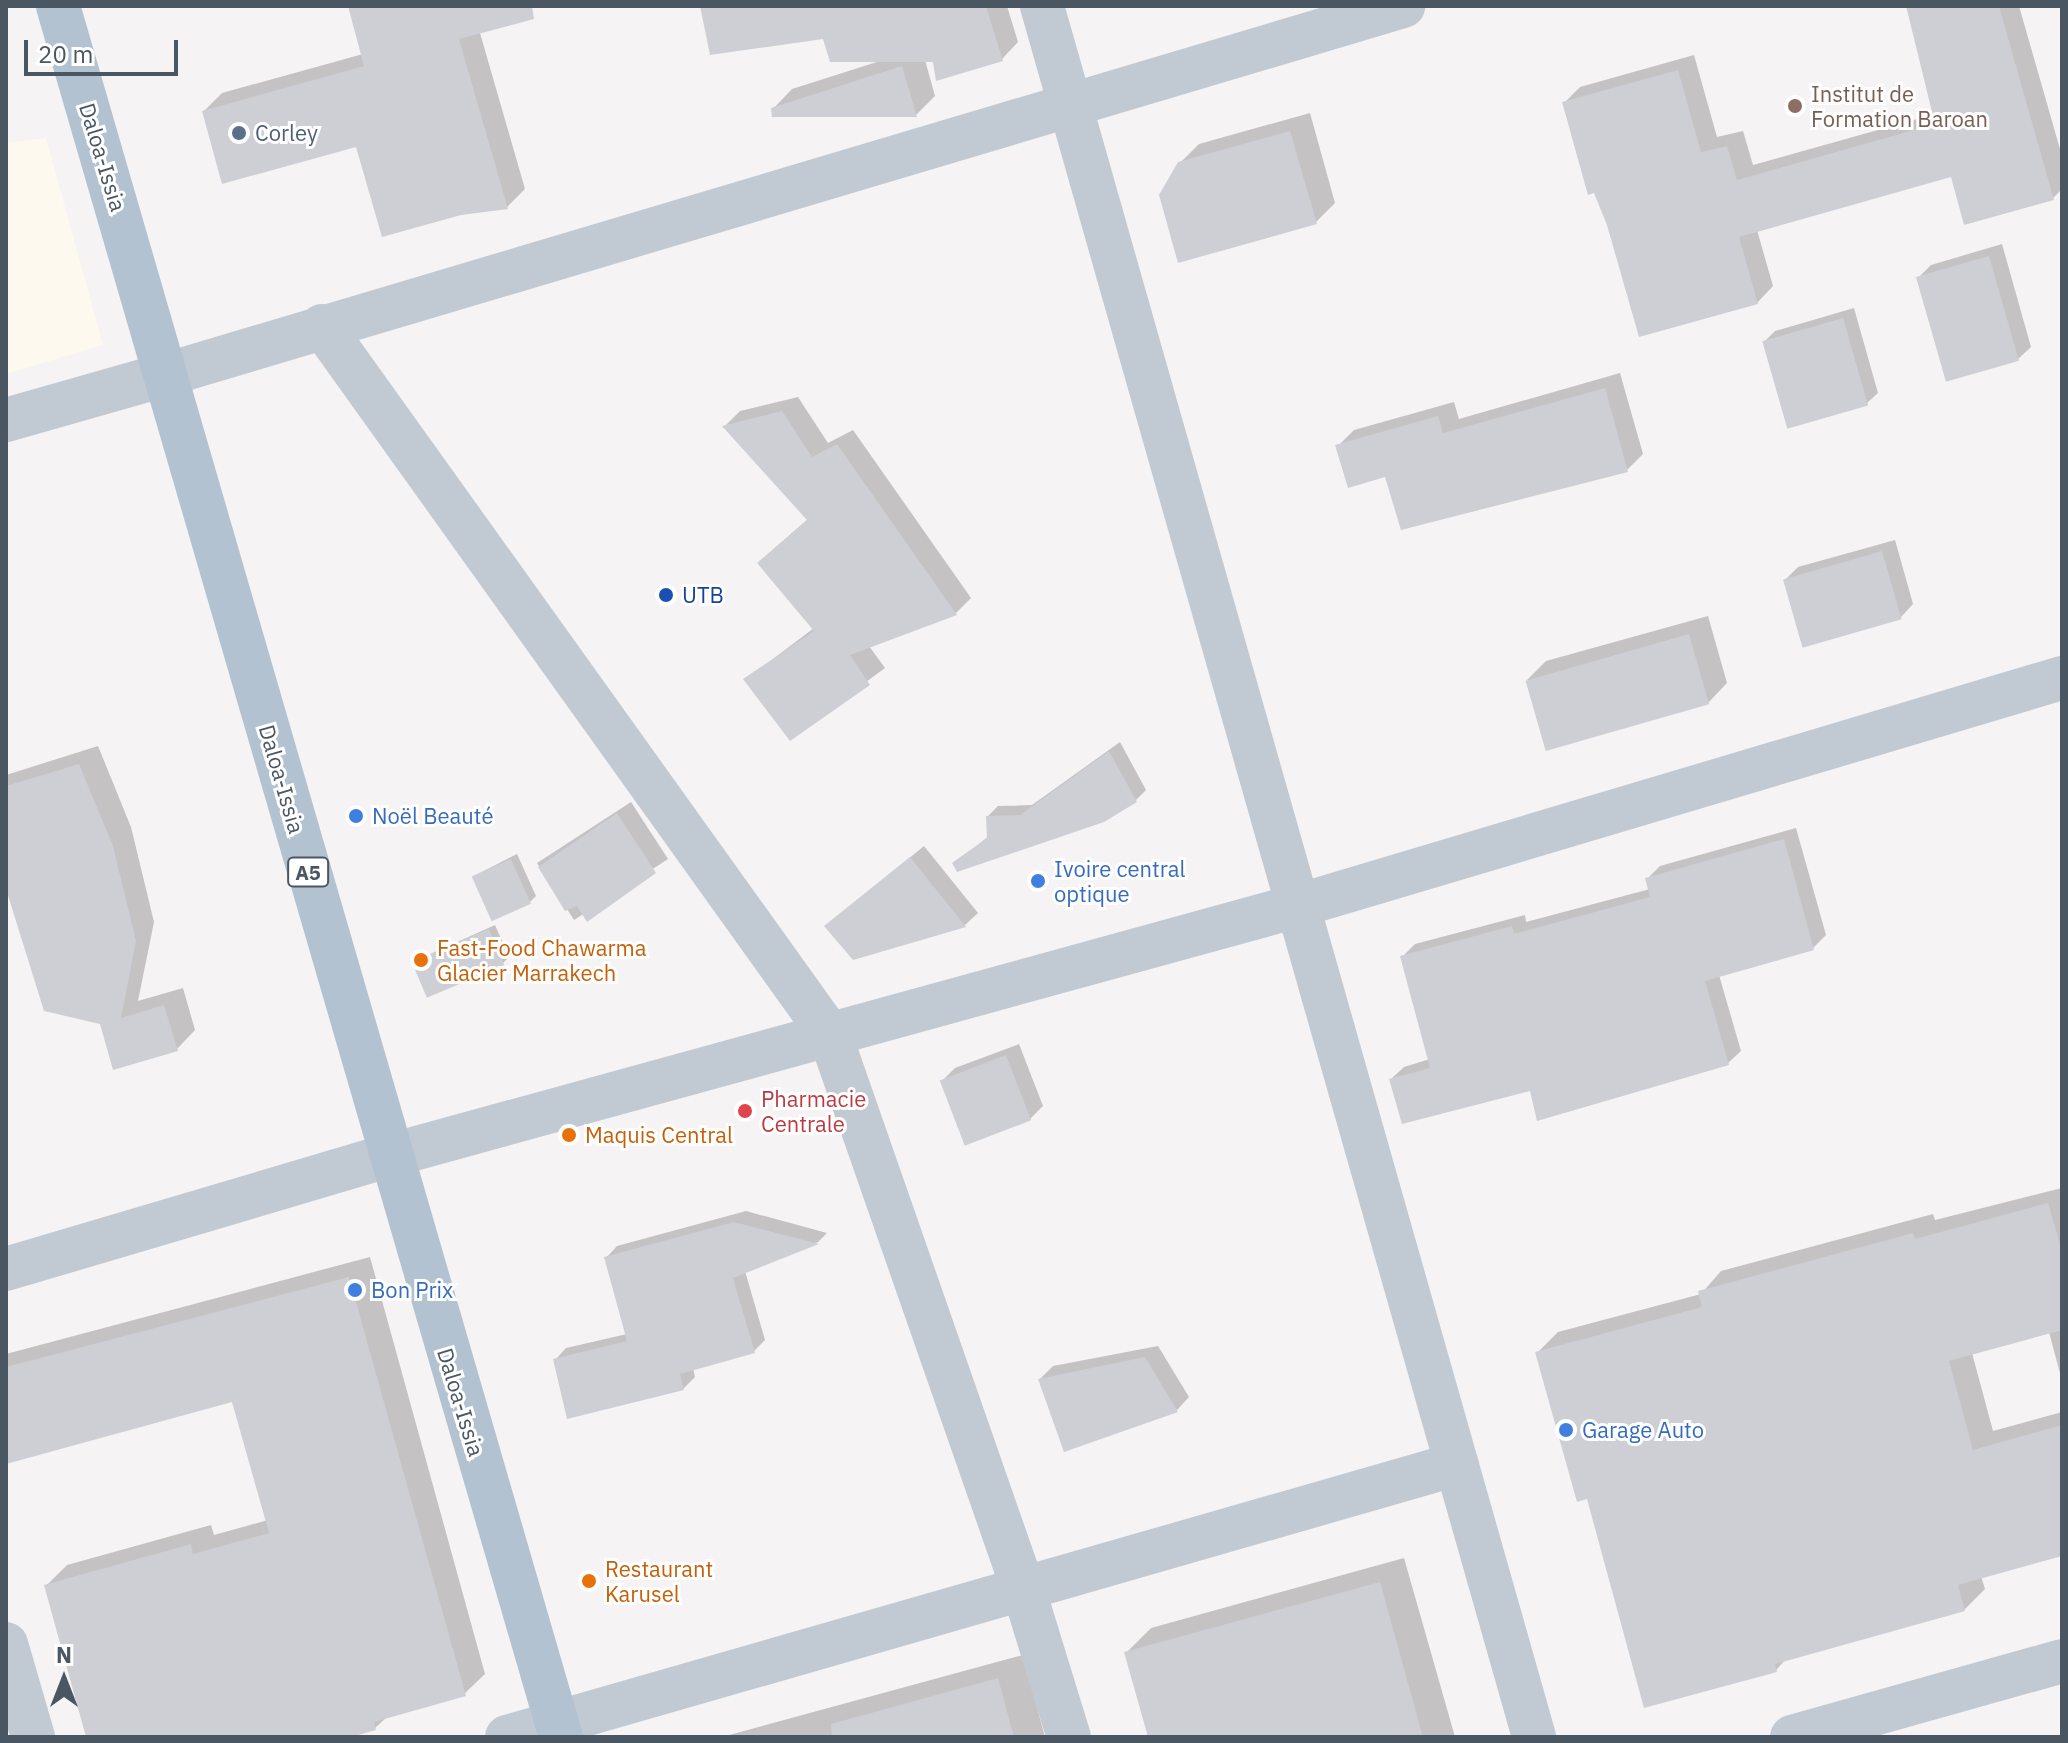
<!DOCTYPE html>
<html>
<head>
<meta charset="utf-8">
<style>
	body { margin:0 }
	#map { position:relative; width:2068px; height:1743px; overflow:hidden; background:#f5f3f3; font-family:"IBM Plex Sans",sans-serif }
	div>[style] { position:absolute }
	.commercial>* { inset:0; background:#fdf9ef }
	.shadow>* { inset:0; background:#0003; transform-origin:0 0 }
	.building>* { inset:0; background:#cdcfd5; transform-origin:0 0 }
	.minor>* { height:44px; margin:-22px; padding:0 22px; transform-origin:22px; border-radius:22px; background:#c1cad2 }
	.tertiary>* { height:44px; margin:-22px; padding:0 22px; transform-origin:22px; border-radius:22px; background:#c1cad2 }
	.primary>* { height:44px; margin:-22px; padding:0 22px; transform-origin:22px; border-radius:22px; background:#b3c2d1 }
	.dots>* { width:22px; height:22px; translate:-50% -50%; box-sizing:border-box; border:4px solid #fff; border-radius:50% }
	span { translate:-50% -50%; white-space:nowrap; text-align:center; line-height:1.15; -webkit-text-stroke:6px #fff; paint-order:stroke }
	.shield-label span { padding:2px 6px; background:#fff; border:2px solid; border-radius:6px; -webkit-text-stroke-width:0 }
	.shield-label { font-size:20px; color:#4a5661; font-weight:700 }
	.education-label { font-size:22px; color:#785e54 }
	.left { translate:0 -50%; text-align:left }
	.service-label { font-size:22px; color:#4e5e75 }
	.street-label { font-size:22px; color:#4a5661 }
	.transit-label { font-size:22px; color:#164399 }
	.shop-label { font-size:22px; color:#366cbe }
	.food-label { font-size:22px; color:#c56008 }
	.health-label { font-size:22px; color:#be3a42 }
	.frame { position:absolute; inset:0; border:8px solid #4a5661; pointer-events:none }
	.north { position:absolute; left:24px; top:1639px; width:80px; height:80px; -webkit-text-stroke:6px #fff; paint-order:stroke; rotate:0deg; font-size:22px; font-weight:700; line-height:32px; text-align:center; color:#4a5661 }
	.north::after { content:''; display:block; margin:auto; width:28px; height:36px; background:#4a5661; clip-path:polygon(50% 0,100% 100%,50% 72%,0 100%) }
	.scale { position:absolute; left:24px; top:40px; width:154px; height:36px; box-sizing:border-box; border:4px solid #4a5661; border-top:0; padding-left:10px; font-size:24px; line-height:28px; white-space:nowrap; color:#4a5661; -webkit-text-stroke:6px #fff; paint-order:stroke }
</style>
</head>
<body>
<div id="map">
	<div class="commercial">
		<div style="clip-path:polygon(46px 138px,103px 345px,6px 374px,6px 143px)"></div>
	</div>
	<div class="shadow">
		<div style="clip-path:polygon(350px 6px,497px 6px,480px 33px,525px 189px,507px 207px,358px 144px,204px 111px,222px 93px,363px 54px)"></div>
		<div style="clip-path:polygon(702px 6px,1007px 6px,1018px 42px,1002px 59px,925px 60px,935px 96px,916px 115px,773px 109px,792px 89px,880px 61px,825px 37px)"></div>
		<div style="clip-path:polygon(1907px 6px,2019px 6px,2062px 156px,2062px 189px,2053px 198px,1952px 175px,1757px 230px,1773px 286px,1757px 303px,1609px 225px,1564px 103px,1580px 87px,1694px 55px,1717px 137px,1743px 131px,1753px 165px,1935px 114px)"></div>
		<div style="clip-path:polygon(1310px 113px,1335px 203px,1316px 222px,1179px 164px,1199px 144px)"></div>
		<div style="clip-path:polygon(2002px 244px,2031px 347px,2018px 359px,1918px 278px,1931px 265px)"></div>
		<div style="clip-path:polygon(1854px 308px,1878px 393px,1867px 403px,1765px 341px,1775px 331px)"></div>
		<div style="clip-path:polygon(1620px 373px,1643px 454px,1627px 470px,1387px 475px,1338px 446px,1354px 430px,1454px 402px,1459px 419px)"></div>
		<div style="clip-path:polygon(798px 397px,828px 443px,853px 430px,971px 598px,956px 613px,869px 646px,885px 668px,790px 738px,745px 680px,814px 628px,775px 548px,808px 519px,725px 426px,740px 411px)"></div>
		<div style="clip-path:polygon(1895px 540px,1913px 604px,1901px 617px,1785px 580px,1798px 567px)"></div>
		<div style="clip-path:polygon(1708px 616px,1727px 683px,1708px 703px,1527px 680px,1546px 661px)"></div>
		<div style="clip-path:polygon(1120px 742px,1146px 790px,1136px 800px,955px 863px,989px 836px,988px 816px,998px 806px,1032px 805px)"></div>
		<div style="clip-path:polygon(98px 746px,131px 827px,154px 922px,138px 1001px,183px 988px,195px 1030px,177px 1049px,102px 1022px,6px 883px,6px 775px)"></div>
		<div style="left:631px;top:802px;width:68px;height:112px;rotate:57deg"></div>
		<div style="clip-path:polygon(1796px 828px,1826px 935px,1813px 948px,1719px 975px,1741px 1051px,1728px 1063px,1531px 1089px,1391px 1079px,1404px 1067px,1430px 1059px,1402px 957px,1415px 944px,1525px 915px,1526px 922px,1650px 889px,1647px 879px,1660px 866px)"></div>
		<div style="clip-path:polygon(924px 846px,978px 913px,965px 925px,854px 958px,826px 926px)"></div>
		<div style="clip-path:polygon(517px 854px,536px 896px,530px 902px,474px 876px)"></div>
		<div style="clip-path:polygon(495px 925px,509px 957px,503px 963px,413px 962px)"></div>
		<div style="clip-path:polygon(1019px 1044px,1043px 1106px,1030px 1119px,942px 1081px,955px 1068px)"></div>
		<div style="clip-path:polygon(2062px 1188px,2062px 1381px,2049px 1332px,1972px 1353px,1993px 1431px,2062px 1412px,2062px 1554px,1981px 1576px,1985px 1589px,1964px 1610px,1787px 1658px,1776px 1670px,1588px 1497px,1537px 1353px,1558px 1332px,1701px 1294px,1721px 1271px,1933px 1214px,1935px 1220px)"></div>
		<div style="clip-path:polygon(746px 1211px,827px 1233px,818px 1242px,745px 1271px,765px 1340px,754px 1351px,693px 1368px,695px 1377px,683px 1389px,555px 1360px,566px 1348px,627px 1334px,606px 1258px,617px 1246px)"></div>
		<div style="clip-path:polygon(370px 1257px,485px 1674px,464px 1694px,388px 1716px,375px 1728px,344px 1737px,88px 1737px,46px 1586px,67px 1565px,211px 1525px,214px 1535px,268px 1520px,234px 1399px,6px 1461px,6px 1354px)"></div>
		<div style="clip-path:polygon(1158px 1346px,1189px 1397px,1177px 1410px,1040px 1379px,1053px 1366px)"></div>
		<div style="clip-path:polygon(1404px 1558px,1455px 1737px,1150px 1737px,1126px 1653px,1151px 1628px)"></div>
		<div style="clip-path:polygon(1023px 1655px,1045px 1737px,722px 1737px)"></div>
	</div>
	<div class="building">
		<div style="clip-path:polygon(348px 6px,532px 6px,534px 19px,459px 39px,508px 209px,461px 215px,382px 237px,356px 147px,222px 184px,202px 111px,364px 66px)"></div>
		<div style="clip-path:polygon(700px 6px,986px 6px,1003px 61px,936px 81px,933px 62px,830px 62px,823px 39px,710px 55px)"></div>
		<div style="clip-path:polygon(1906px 6px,1999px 6px,2054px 200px,1964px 225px,1951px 177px,1739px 237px,1758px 304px,1639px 337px,1607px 225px,1594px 193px,1588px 195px,1562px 102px,1678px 70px,1701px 152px,1727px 146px,1737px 180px,1935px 124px)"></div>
		<div style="clip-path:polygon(902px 66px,917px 117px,772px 117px,771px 108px)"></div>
		<div style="clip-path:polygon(1290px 131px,1317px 224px,1178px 263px,1159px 195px,1178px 162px)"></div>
		<div style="left:1989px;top:256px;width:109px;height:76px;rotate:74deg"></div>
		<div style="left:1843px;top:318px;width:91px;height:84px;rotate:74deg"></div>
		<div style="clip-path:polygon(1605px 388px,1628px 472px,1401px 530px,1385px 477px,1348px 488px,1335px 445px,1438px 416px,1443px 433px)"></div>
		<div style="clip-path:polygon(782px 411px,812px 457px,837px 444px,957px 615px,850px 655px,870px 685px,790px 741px,743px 679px,814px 631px,757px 563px,807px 520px,722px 426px)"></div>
		<div style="left:1882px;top:551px;width:71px;height:103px;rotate:74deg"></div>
		<div style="left:1689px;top:634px;width:73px;height:170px;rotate:74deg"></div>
		<div style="clip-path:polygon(1109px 751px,1137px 802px,1104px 822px,957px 872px,952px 863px,987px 838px,986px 816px,1020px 815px)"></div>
		<div style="clip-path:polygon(79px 764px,113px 846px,136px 941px,121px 1018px,164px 1005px,178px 1051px,113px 1070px,100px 1024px,44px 1011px,6px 889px,6px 786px)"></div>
		<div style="clip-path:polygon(617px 813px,656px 873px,587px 922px,577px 906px,565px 911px,538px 867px)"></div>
		<div style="clip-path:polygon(1784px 839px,1814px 950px,1705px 981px,1729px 1065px,1537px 1121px,1530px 1091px,1402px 1124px,1389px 1079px,1430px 1068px,1400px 956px,1512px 926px,1514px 934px,1650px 897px,1645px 878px)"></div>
		<div style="clip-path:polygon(910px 857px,966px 927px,853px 960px,824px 926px)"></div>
		<div style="left:511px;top:859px;width:49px;height:43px;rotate:66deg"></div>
		<div style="left:489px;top:929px;width:39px;height:84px;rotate:67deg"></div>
		<div style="left:1006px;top:1055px;width:70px;height:71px;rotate:69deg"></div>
		<div style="clip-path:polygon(2048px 1203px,2062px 1251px,2062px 1330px,1949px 1361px,1973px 1450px,2062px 1425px,2062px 1556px,1958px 1585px,1965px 1611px,1775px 1664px,1777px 1672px,1644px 1708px,1587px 1499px,1577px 1502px,1535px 1352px,1702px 1307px,1698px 1291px,1913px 1233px,1915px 1239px)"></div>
		<div style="clip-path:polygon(734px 1222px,819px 1244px,733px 1278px,755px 1353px,680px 1374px,684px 1390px,567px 1419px,553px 1359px,627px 1341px,604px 1257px)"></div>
		<div style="clip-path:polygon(349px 1277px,466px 1696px,374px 1722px,376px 1730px,351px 1737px,86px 1737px,44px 1585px,191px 1544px,193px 1554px,269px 1533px,232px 1402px,6px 1464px,6px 1367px)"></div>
		<div style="clip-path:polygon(1145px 1357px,1178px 1412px,1064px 1452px,1038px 1379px)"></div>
		<div style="clip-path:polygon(1380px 1582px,1423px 1737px,1148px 1737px,1124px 1652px)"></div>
		<div style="clip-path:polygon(998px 1678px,1014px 1737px,832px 1737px,831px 1724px)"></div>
	</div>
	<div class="minor">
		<div style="left:1042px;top:6px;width:1800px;rotate:74.13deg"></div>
		<div style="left:322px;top:326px;width:872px;rotate:54.38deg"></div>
		<div style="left:830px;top:1035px;width:589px;rotate:70.77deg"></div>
		<div style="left:1024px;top:1591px;width:153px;rotate:72.9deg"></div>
		<div style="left:168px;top:374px;width:1289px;rotate:-16.59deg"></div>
		<div style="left:6px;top:1269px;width:398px;rotate:-16.5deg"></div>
		<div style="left:388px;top:1156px;width:943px;rotate:-15.38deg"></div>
		<div style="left:1297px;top:906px;width:798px;rotate:-16.6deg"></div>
		<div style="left:6px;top:1644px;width:97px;rotate:73.8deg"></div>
		<div style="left:507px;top:1737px;width:988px;rotate:-16.03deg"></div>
		<div style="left:1792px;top:1737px;width:280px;rotate:-15.7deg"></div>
	</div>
	<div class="tertiary">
		<div style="left:6px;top:420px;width:168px;rotate:-15.9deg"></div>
	</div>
	<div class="primary">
		<div style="left:58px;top:6px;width:1803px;rotate:73.8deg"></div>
	</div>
	<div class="dots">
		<div style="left:1795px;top:106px;background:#8d6e63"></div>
		<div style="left:239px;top:133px;background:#5c6f8a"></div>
		<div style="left:666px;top:595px;background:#1a4fb4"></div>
		<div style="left:356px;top:816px;background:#3f7fe0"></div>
		<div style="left:1038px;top:881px;background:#3f7fe0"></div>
		<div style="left:421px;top:960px;background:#e8710a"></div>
		<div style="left:745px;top:1111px;background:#e0444e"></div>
		<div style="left:569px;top:1135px;background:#e8710a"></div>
		<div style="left:355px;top:1290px;background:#3f7fe0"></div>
		<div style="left:1566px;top:1430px;background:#3f7fe0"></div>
		<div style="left:589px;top:1581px;background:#e8710a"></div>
	</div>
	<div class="shield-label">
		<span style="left:308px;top:872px">A5</span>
	</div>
	<div class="education-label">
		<span class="left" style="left:1811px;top:106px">Institut de<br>Formation Baroan</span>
	</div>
	<div class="service-label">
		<span class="left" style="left:255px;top:133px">Corley</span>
	</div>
	<div class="street-label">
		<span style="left:103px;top:157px;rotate:73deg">Daloa-Issia</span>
		<span style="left:282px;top:779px;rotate:74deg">Daloa-Issia</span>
		<span style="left:461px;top:1402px;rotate:73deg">Daloa-Issia</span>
	</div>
	<div class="transit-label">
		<span class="left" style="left:682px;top:595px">UTB</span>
	</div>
	<div class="shop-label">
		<span class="left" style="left:372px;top:816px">Noël Beauté</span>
		<span class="left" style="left:1054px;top:881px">Ivoire central<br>optique</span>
		<span class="left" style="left:371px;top:1290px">Bon Prix</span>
		<span class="left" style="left:1582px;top:1430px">Garage Auto</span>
	</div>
	<div class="food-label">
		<span class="left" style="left:437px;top:960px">Fast-Food Chawarma<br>Glacier Marrakech</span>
		<span class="left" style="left:585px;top:1135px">Maquis Central</span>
		<span class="left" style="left:605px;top:1581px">Restaurant<br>Karusel</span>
	</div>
	<div class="health-label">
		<span class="left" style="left:761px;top:1111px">Pharmacie<br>Centrale</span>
	</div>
	<div class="frame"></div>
	<div class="north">N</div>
	<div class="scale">20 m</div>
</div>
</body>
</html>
